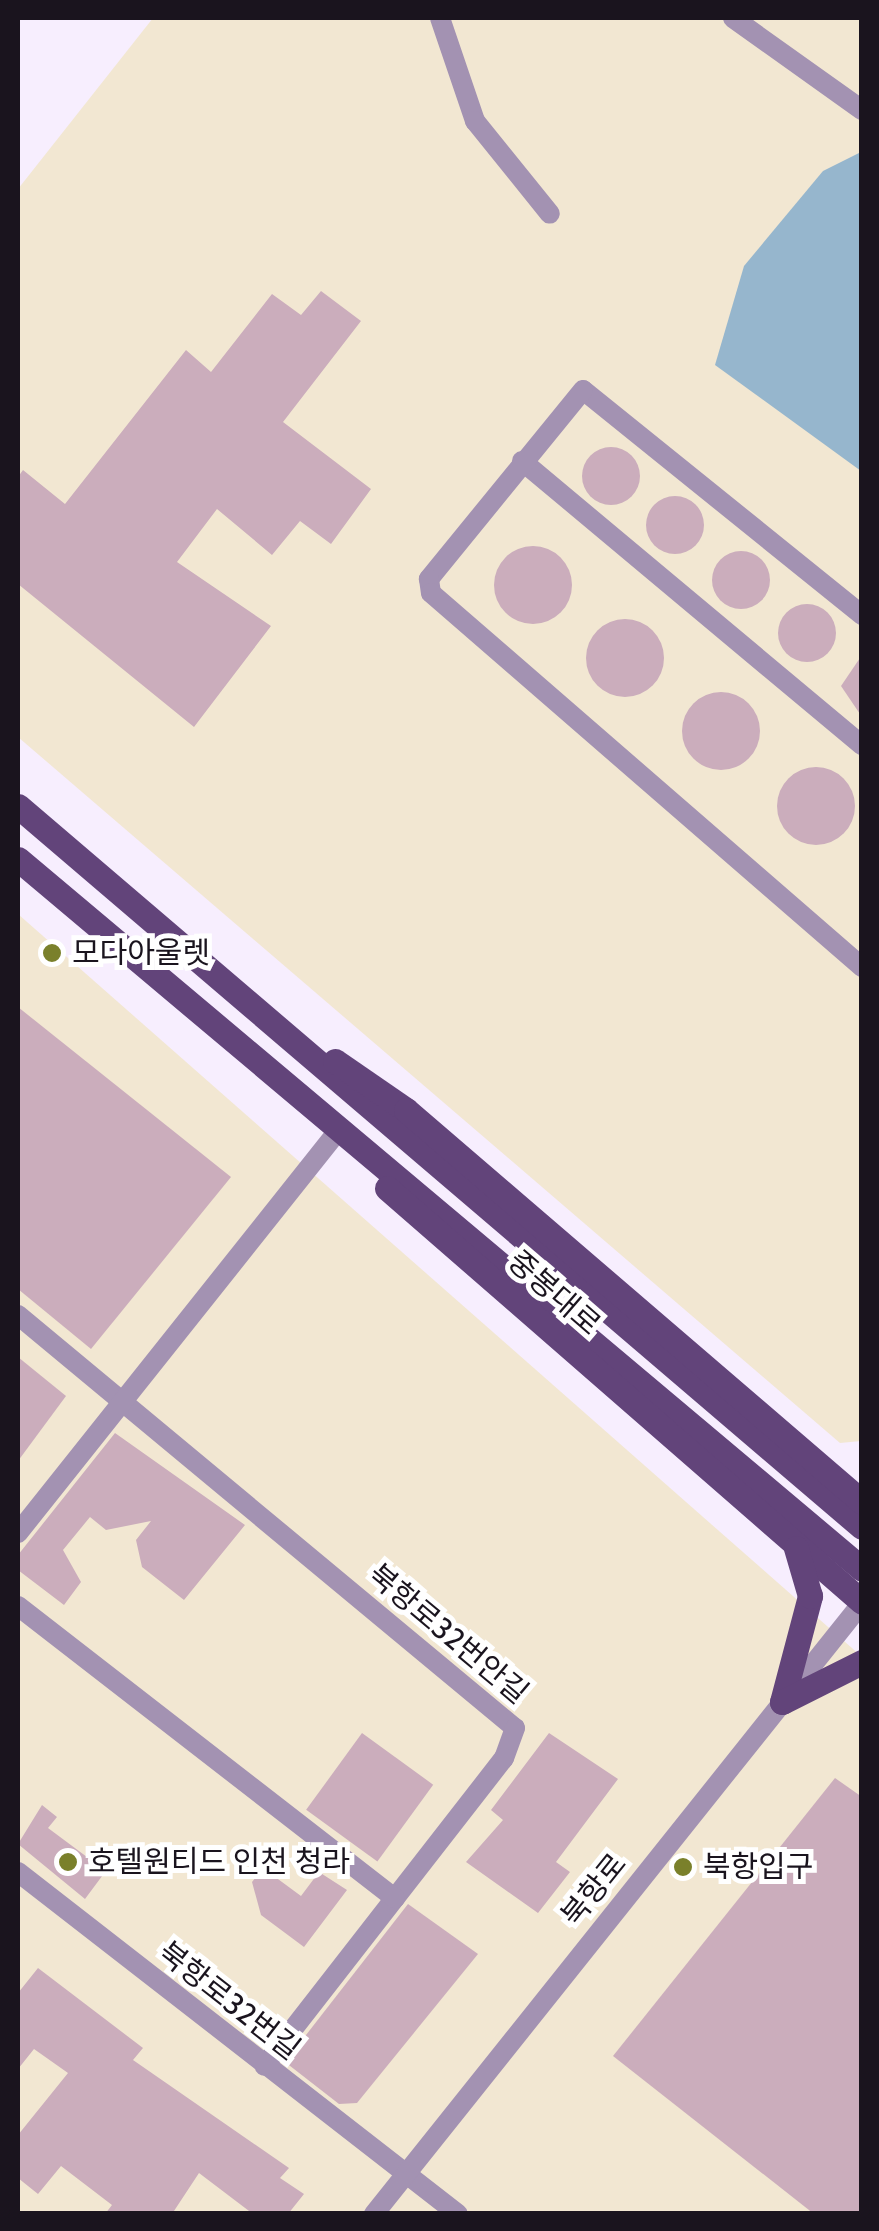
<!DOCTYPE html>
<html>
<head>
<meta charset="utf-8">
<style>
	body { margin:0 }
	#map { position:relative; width:879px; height:2231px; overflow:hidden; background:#f7eefe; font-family:Cabin,"Noto Sans KR",sans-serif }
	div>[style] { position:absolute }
	.industrial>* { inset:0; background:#f2e7d2 }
	.water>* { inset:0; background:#96b6cd }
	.building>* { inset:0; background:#cbadbc; transform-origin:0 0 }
	.round { border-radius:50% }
	.minor>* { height:20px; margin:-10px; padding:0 10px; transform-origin:10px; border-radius:10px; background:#a392b2 }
	.major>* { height:25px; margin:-12.5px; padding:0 12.5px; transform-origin:12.5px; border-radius:12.5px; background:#62447a }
	.dots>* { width:28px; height:28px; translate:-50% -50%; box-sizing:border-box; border:5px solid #fff; border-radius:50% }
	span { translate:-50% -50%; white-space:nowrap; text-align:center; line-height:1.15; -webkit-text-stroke:10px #fff; paint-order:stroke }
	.poi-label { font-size:30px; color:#1a141e }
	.left { translate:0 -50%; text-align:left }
	.street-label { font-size:30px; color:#1a141e }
	.frame { position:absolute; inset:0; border:20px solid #1a141e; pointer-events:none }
</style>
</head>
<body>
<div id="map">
	<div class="industrial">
		<div style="clip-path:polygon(153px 18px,861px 18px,861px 1441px,840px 1443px,18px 737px,18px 189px)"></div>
		<div style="clip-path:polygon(18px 914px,861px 1656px,861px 2213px,18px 2213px)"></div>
	</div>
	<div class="water">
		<div style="clip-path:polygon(861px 152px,861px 471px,715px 365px,744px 266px,823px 171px)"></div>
	</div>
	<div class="building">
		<div style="clip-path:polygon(321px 291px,361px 321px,283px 422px,371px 489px,331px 544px,300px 521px,272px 555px,217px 509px,177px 562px,271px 626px,194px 727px,18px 584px,18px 477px,23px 470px,65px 504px,186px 350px,211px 372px,272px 294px,301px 315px)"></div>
		<div class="round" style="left:582px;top:447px;width:58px;height:58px"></div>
		<div class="round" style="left:646px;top:496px;width:58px;height:58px"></div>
		<div class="round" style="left:494px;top:546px;width:78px;height:78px"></div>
		<div class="round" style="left:712px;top:551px;width:58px;height:58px"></div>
		<div class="round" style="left:778px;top:604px;width:58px;height:58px"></div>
		<div class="round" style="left:586px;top:619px;width:78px;height:78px"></div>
		<div style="clip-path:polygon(862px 655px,862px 717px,841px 686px)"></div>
		<div class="round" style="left:682px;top:692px;width:78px;height:78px"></div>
		<div class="round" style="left:777px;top:767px;width:78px;height:78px"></div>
		<div style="clip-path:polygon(18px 1007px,231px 1177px,91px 1349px,18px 1289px)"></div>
		<div style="clip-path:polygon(18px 1357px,66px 1396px,18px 1461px)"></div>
		<div style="clip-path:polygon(115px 1433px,245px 1525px,184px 1600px,142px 1567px,136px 1540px,151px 1521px,106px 1530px,90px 1517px,63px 1550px,81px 1582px,64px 1605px,18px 1570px,18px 1555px)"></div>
		<div style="left:362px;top:1733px;width:88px;height:95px;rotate:36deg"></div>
		<div style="clip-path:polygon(549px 1733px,618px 1779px,556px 1862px,570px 1872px,538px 1913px,466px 1862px,503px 1820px,491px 1810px)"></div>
		<div style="clip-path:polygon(835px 1778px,862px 1797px,862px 2214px,814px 2214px,613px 2056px)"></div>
		<div style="clip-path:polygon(42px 1805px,57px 1817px,48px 1828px,91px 1860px,100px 1849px,114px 1860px,85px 1899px,18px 1844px)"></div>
		<div style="clip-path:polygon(263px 1868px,301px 1896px,319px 1872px,347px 1890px,304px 1947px,261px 1915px,252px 1882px)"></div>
		<div style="clip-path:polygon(408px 1904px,478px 1954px,357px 2103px,339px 2104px,285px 2062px)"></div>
		<div style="clip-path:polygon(38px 1968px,143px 2048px,133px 2060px,289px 2168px,280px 2178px,304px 2194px,288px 2214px,253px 2214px,199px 2173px,172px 2214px,105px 2214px,112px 2205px,61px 2166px,38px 2194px,18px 2178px,18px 2135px,68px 2073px,34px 2049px,18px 2069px,18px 1993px)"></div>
	</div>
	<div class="minor">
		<div style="left:440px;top:18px;width:109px;rotate:71.2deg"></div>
		<div style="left:475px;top:121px;width:119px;rotate:51.1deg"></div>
		<div style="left:733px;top:18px;width:158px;rotate:35.5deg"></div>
		<div style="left:522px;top:461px;width:443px;rotate:39.9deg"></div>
		<div style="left:862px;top:615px;width:358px;rotate:-141.1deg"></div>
		<div style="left:583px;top:390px;width:244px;rotate:129.2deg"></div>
		<div style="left:429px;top:579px;width:14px;rotate:82deg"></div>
		<div style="left:431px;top:593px;width:571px;rotate:40.95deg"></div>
		<div style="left:18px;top:1315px;width:646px;rotate:39.73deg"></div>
		<div style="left:515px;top:1728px;width:32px;rotate:110deg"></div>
		<div style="left:504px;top:1758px;width:390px;rotate:127.9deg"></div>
		<div style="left:18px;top:1533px;width:514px;rotate:-51.48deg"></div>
		<div style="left:18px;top:1606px;width:477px;rotate:37.8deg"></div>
		<div style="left:18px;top:1872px;width:557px;rotate:37.86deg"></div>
		<div style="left:374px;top:2214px;width:782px;rotate:-51.39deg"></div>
	</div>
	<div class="major">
		<div style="left:18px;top:806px;width:1110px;rotate:40.51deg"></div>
		<div style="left:18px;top:859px;width:1103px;rotate:40.07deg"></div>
		<div style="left:335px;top:1061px;width:86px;rotate:34.6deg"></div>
		<div style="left:406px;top:1110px;width:601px;rotate:40.68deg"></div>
		<div style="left:387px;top:1188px;width:630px;rotate:41.07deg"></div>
		<div style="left:782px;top:1702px;width:110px;rotate:-75.2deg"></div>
		<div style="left:810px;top:1596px;width:50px;rotate:-106.3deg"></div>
		<div style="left:782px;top:1702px;width:89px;rotate:-26.6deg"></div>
	</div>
	<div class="dots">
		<div style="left:52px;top:953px;background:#7a802b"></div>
		<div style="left:68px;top:1862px;background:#7a802b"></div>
		<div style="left:683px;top:1867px;background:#7a802b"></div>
	</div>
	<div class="poi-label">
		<span class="left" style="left:72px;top:953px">모다아울렛</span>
		<span class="left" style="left:88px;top:1862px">호텔원티드 인천 청라</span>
		<span class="left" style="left:703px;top:1867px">북항입구</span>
	</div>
	<div class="street-label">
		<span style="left:554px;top:1293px;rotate:41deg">중봉대로</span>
		<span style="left:448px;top:1634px;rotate:40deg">북항로32번안길</span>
		<span style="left:594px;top:1890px;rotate:-51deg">북항로</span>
		<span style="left:229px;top:2001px;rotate:38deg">북항로32번길</span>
	</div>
	<div class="frame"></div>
</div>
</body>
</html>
